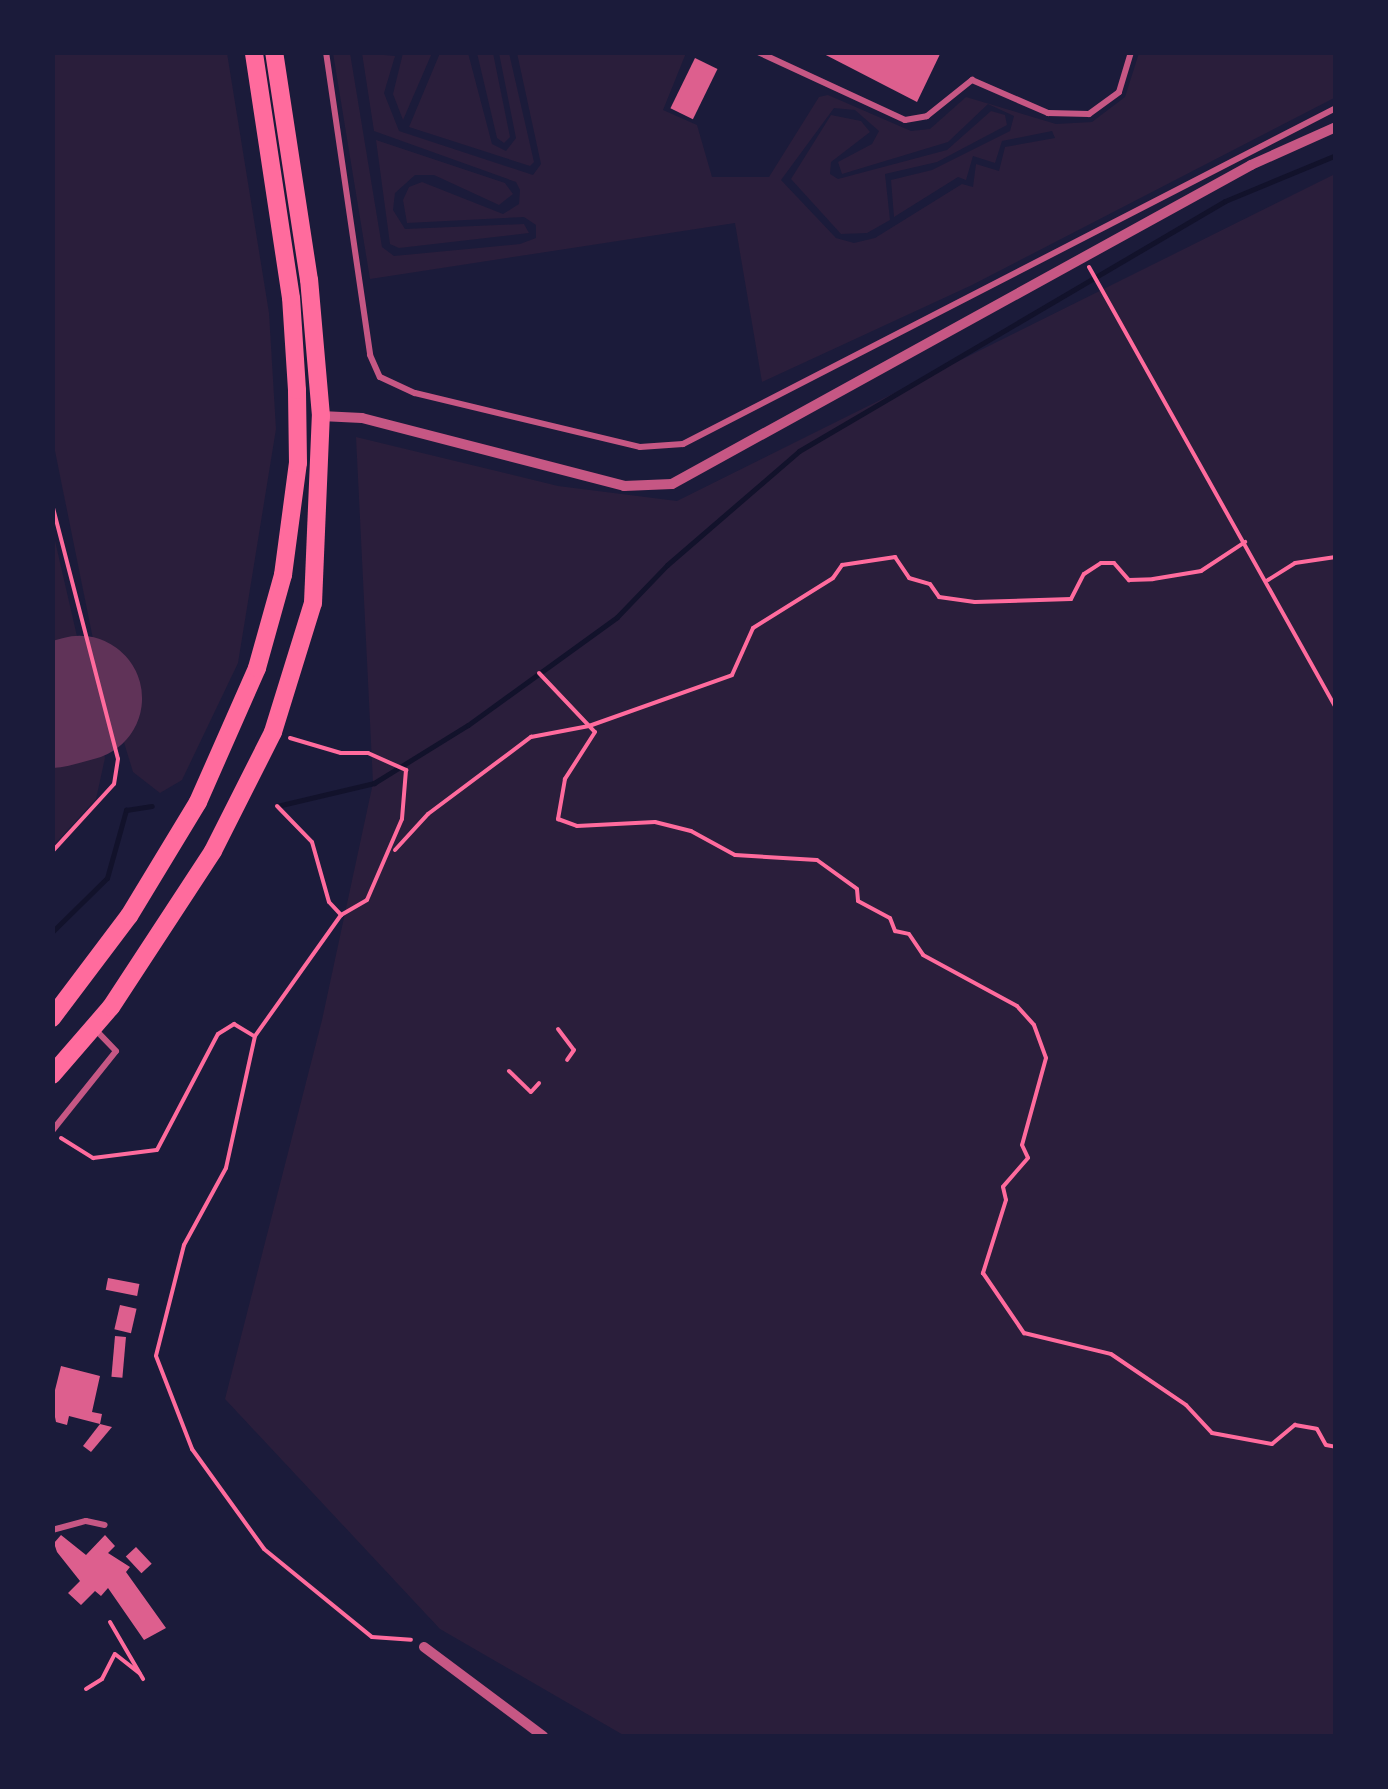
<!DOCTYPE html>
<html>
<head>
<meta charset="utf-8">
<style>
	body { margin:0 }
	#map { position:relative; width:1388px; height:1789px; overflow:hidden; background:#1b1b3a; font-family:Signika,sans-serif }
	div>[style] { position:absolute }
	.green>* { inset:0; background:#2a1e3b }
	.stream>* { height:5px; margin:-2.5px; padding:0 2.5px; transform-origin:2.5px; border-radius:2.5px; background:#12122b }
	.runway>* { height:125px; margin:-62.5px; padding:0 62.5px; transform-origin:62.5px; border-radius:62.5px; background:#603358 }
	.building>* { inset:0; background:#dd5f8e; transform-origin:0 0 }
	.path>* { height:4px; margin:-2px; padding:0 2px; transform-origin:2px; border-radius:2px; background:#ff6b9d }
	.service>* { height:6px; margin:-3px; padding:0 3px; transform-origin:3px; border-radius:3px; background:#c65784 }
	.minor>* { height:10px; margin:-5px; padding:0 5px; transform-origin:5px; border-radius:5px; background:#c65784 }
	.primary>* { height:18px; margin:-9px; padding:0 9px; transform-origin:9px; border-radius:9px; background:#ff6b9d }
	span { translate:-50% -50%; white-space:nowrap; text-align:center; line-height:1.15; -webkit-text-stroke:8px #1b1b3a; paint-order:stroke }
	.frame { position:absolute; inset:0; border:55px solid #1b1b3a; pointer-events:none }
</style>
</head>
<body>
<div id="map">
	<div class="green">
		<div style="clip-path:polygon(52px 53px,227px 53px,269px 313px,276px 429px,238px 663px,182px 780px,160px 793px,133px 772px,94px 644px,53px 441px)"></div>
		<div style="clip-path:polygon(evenodd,333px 53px,350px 53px,382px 247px,394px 256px,520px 244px,536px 238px,536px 225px,524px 217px,407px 223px,403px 200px,409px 187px,422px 182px,503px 214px,519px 204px,520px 190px,516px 182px,374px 131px,362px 53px,395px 56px,384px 93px,399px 131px,533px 175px,541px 164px,517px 53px,686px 53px,663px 110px,697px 125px,712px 177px,769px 177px,819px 97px,828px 95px,911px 131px,930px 129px,966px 97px,1056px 124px,1092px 122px,1125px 97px,1139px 53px,1335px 53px,1336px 97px,972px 285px,762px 382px,735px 223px,370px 279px,333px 53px,988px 104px,1014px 116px,1010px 131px,932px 170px,891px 180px,894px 217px,958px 177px,966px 180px,973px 156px,995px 163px,1002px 141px,1052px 131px,1055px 138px,1005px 147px,999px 171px,976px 164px,973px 187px,962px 184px,875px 238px,854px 243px,836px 238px,781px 180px,834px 108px,855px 110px,879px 131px,872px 144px,838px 162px,842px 174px,948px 142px,988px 104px)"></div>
		<div style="clip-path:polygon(403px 53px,432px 53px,403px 120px,393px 94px)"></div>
		<div style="clip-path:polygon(440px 53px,468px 53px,492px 144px,506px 151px,516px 138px,499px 53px,509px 53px,534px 162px,530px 166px,409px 127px)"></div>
		<div style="clip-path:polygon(477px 53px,493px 53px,510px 137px,504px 143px,497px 138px)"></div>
		<div style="clip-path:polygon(991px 111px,1005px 115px,1007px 125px,937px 162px,885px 174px,890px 220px,867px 233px,841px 234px,791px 179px,831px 115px,861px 121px,870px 132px,831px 162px,830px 174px,838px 179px,947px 150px)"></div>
		<div style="clip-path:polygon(376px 140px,505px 183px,513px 194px,499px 205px,434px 175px,415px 175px,395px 193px,393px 210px,405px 229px,524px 224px,529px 233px,399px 248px,390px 244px)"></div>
		<div style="clip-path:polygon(1335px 174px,1335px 1736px,625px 1736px,440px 1629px,225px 1399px,322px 1020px,373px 783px,356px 437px,558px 486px,677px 501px)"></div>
		<div style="clip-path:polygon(53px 532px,105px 758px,96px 799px,53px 846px)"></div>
	</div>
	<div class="stream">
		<div style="left:277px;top:806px;width:100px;rotate:-13.3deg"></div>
		<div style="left:374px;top:783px;width:110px;rotate:-31.7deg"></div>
		<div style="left:468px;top:725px;width:184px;rotate:-35.9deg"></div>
		<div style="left:617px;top:617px;width:72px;rotate:-46.1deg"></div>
		<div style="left:667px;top:565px;width:174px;rotate:-40.8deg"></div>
		<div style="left:799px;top:451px;width:494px;rotate:-30.4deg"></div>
		<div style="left:1225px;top:201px;width:120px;rotate:-22.5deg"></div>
		<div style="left:52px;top:932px;width:77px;rotate:-44.5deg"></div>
		<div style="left:107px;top:878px;width:71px;rotate:-74.4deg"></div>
		<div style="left:126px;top:810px;width:26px;rotate:-9deg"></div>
	</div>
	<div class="runway">
		<div style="left:52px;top:705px;width:28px;rotate:-15deg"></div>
	</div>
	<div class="building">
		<div style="clip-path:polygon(820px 52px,941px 52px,917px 102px)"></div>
		<div style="left:695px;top:58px;width:25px;height:56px;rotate:26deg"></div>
		<div style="left:108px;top:1278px;width:32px;height:12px;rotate:11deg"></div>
		<div style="left:120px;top:1305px;width:17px;height:25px;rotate:13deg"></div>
		<div style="left:115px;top:1336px;width:11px;height:41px;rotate:5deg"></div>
		<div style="clip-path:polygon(61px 1366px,100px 1376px,92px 1412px,102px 1414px,100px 1424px,69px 1416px,67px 1425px,56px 1422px,52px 1402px)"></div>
		<div style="clip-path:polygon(100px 1424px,112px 1427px,91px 1452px,83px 1446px)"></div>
		<div style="clip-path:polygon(61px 1535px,86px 1555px,105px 1535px,115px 1546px,108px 1553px,130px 1567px,126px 1572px,166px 1628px,144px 1640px,108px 1588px,101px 1596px,95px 1591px,81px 1605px,68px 1593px,80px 1581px,57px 1552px,54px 1543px)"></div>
		<div style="left:136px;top:1547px;width:23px;height:14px;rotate:47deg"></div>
	</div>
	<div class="path">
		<div style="left:1089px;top:267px;width:505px;rotate:60.75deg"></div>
		<div style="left:52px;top:504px;width:263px;rotate:75.5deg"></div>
		<div style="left:118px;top:759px;width:25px;rotate:99deg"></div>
		<div style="left:114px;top:784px;width:92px;rotate:132.4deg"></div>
		<div style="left:1268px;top:580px;width:32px;rotate:-32deg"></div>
		<div style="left:1295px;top:563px;width:41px;rotate:-8.3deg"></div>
		<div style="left:539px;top:673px;width:81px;rotate:46.5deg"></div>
		<div style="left:595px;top:732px;width:56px;rotate:122.6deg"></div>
		<div style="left:565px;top:779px;width:41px;rotate:99.9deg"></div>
		<div style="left:558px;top:819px;width:20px;rotate:20deg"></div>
		<div style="left:577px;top:826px;width:78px;rotate:-2.9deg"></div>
		<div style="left:655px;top:822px;width:37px;rotate:14deg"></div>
		<div style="left:691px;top:831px;width:50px;rotate:28.6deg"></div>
		<div style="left:735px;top:855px;width:82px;rotate:3.5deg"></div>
		<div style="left:817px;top:860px;width:49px;rotate:35.9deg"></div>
		<div style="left:857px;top:889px;width:12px;rotate:85deg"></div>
		<div style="left:858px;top:901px;width:36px;rotate:28deg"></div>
		<div style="left:890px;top:918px;width:14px;rotate:69deg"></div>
		<div style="left:895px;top:931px;width:14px;rotate:12deg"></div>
		<div style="left:909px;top:934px;width:25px;rotate:56deg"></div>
		<div style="left:923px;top:955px;width:107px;rotate:28.5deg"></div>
		<div style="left:1017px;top:1006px;width:25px;rotate:48deg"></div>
		<div style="left:1034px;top:1025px;width:35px;rotate:70deg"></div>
		<div style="left:1046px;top:1058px;width:90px;rotate:105.4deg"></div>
		<div style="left:1022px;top:1145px;width:14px;rotate:65deg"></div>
		<div style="left:1028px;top:1158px;width:38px;rotate:131deg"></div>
		<div style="left:1003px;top:1187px;width:13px;rotate:77deg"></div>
		<div style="left:1006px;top:1200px;width:77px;rotate:107.5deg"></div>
		<div style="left:983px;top:1273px;width:73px;rotate:55.7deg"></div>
		<div style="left:1024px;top:1333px;width:89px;rotate:13.6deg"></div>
		<div style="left:1111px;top:1354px;width:91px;rotate:34.2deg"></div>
		<div style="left:1186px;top:1405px;width:38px;rotate:47deg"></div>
		<div style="left:1212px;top:1433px;width:61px;rotate:10.4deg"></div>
		<div style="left:1272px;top:1444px;width:30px;rotate:-40deg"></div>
		<div style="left:1295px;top:1425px;width:22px;rotate:10deg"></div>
		<div style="left:1317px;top:1429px;width:18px;rotate:61deg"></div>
		<div style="left:1326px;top:1445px;width:10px;rotate:11deg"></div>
		<div style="left:290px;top:738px;width:53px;rotate:16.4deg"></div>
		<div style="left:341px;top:753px;width:27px"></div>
		<div style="left:368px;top:753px;width:42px;rotate:24.1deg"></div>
		<div style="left:406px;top:770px;width:49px;rotate:94.7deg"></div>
		<div style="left:402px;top:819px;width:88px;rotate:113.4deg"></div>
		<div style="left:367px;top:900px;width:30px;rotate:150deg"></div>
		<div style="left:341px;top:915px;width:148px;rotate:125.4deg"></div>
		<div style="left:255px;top:1036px;width:135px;rotate:102.4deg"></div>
		<div style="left:226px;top:1168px;width:88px;rotate:118.6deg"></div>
		<div style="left:184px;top:1245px;width:114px;rotate:104.2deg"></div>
		<div style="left:156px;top:1356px;width:100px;rotate:68.8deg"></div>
		<div style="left:192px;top:1449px;width:123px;rotate:54.2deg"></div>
		<div style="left:264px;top:1549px;width:139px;rotate:39.2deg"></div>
		<div style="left:372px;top:1637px;width:39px;rotate:4deg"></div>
		<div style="left:277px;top:806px;width:50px;rotate:45.8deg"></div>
		<div style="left:312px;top:842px;width:62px;rotate:74.2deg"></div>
		<div style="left:329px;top:902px;width:18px;rotate:47deg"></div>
		<div style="left:395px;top:850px;width:49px;rotate:-47.5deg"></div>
		<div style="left:428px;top:814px;width:129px;rotate:-36.8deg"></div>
		<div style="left:531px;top:737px;width:59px;rotate:-10.7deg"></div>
		<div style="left:589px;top:726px;width:152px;rotate:-19.6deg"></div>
		<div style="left:732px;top:675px;width:51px;rotate:-65.9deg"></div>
		<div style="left:753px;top:628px;width:94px;rotate:-32deg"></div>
		<div style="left:833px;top:578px;width:16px;rotate:-55deg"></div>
		<div style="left:842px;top:565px;width:54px;rotate:-8.6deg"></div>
		<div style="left:895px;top:557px;width:25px;rotate:56deg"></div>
		<div style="left:909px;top:578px;width:22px;rotate:16deg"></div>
		<div style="left:930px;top:584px;width:16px;rotate:55deg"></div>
		<div style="left:939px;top:597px;width:36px;rotate:8deg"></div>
		<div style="left:975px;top:602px;width:96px;rotate:-1.8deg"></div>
		<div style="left:1071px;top:599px;width:28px;rotate:-63deg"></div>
		<div style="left:1084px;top:574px;width:20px;rotate:-33deg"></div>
		<div style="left:1101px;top:563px;width:13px"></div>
		<div style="left:1114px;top:563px;width:23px;rotate:49deg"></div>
		<div style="left:1129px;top:580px;width:24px;rotate:-2deg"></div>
		<div style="left:1153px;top:579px;width:49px;rotate:-9.5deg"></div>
		<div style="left:1201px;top:571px;width:53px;rotate:-33.4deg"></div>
		<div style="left:558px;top:1029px;width:26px;rotate:53deg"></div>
		<div style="left:574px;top:1050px;width:12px;rotate:125deg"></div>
		<div style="left:509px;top:1071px;width:30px;rotate:44deg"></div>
		<div style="left:531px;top:1092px;width:12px;rotate:-48deg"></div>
		<div style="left:61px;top:1138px;width:38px;rotate:32deg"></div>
		<div style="left:93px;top:1158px;width:64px;rotate:-7.1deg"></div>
		<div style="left:157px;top:1150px;width:131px;rotate:-62.3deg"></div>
		<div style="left:218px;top:1034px;width:19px;rotate:-32deg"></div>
		<div style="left:234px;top:1024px;width:23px;rotate:31deg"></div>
		<div style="left:110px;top:1622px;width:66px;rotate:59.9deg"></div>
		<div style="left:86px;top:1689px;width:19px;rotate:-32deg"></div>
		<div style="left:102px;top:1679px;width:28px;rotate:-63deg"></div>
		<div style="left:115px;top:1654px;width:31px;rotate:38deg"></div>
	</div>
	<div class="service">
		<div style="left:326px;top:52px;width:306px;rotate:81.7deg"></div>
		<div style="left:370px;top:355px;width:24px;rotate:66deg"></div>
		<div style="left:380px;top:377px;width:38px;rotate:25deg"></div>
		<div style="left:415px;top:393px;width:231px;rotate:13.5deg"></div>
		<div style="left:640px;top:447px;width:43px;rotate:-4deg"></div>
		<div style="left:683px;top:444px;width:734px;rotate:-27.23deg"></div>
		<div style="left:758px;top:52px;width:162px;rotate:24.8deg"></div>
		<div style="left:905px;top:120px;width:22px;rotate:-10deg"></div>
		<div style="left:927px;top:116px;width:58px;rotate:-38.7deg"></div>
		<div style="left:972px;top:80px;width:83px;rotate:23.5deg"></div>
		<div style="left:1048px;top:113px;width:41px;rotate:1.4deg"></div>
		<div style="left:1089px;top:114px;width:37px;rotate:-36deg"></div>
		<div style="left:1119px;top:92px;width:42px;rotate:-73.3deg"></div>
		<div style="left:52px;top:1131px;width:102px;rotate:-51.3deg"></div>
		<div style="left:116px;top:1051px;width:30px;rotate:-134deg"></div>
		<div style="left:52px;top:1530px;width:35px;rotate:-15deg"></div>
		<div style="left:86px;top:1521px;width:19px;rotate:12deg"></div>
	</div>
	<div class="minor">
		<div style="left:321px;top:416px;width:41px;rotate:2.8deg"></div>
		<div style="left:362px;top:418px;width:271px;rotate:14.5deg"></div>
		<div style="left:624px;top:486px;width:48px;rotate:-2.4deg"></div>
		<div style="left:672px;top:484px;width:661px;rotate:-28.85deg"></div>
		<div style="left:1251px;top:165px;width:93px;rotate:-24.1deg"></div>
		<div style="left:424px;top:1647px;width:149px;rotate:36.8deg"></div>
	</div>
	<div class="primary">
		<div style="left:52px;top:1018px;width:128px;rotate:-53deg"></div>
		<div style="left:129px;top:916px;width:133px;rotate:-58.8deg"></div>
		<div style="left:198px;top:802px;width:146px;rotate:-66.2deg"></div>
		<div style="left:257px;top:668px;width:97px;rotate:-74.4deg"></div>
		<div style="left:283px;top:575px;width:113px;rotate:-82.4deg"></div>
		<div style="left:298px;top:463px;width:73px;rotate:-90.8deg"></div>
		<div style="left:297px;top:390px;width:92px;rotate:-93.7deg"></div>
		<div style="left:291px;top:298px;width:249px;rotate:-98.6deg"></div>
		<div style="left:52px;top:1075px;width:90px;rotate:-49.1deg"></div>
		<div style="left:111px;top:1007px;width:186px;rotate:-56.8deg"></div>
		<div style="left:213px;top:851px;width:133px;rotate:-63.2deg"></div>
		<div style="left:273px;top:732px;width:135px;rotate:-72.8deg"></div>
		<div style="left:313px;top:603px;width:187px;rotate:-87.6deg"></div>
		<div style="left:321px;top:416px;width:137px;rotate:-95deg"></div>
		<div style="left:309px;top:280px;width:231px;rotate:-98.7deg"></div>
	</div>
	<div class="frame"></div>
</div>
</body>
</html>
